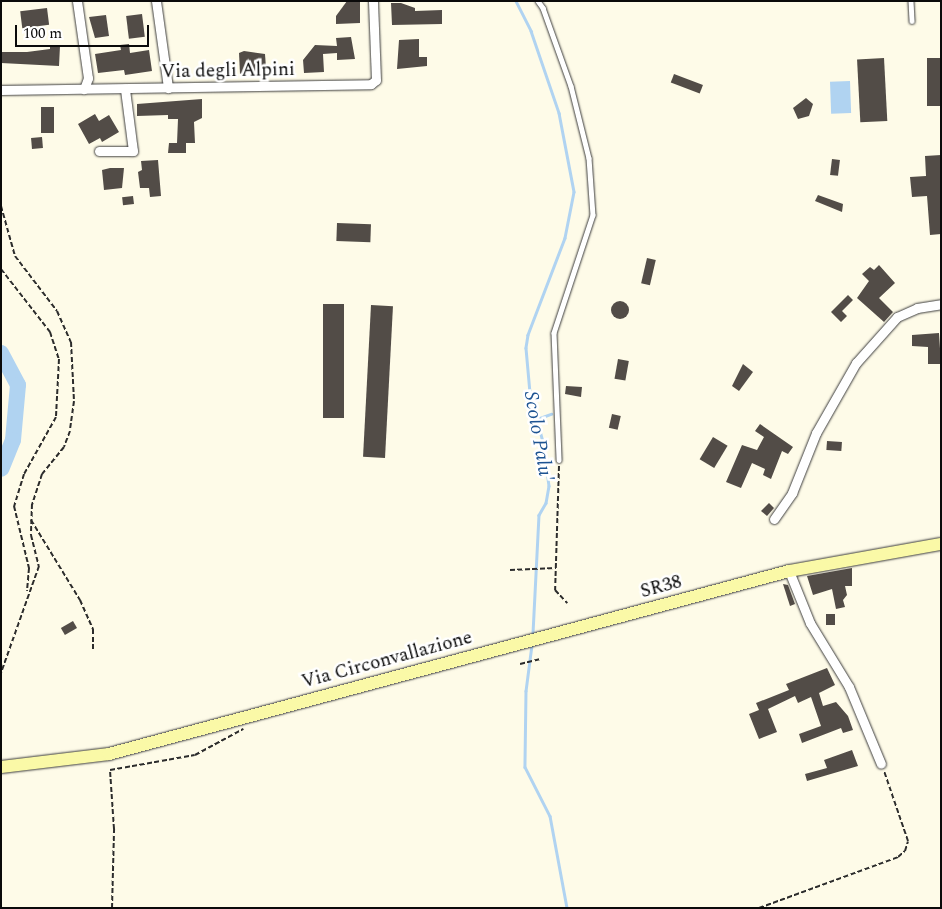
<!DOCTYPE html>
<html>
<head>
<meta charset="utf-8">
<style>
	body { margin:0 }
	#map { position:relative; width:942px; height:909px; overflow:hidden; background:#fefbe8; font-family:Spectral,serif }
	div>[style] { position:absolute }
	.water>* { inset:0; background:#b0d3f1; transform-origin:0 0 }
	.stream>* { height:2.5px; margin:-1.25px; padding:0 1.25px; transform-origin:1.25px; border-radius:1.25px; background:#b0d3f1 }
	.river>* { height:16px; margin:-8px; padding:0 8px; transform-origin:8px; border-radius:8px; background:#b0d3f1 }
	.building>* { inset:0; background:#524c47; transform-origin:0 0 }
	.round { border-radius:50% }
	.path>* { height:2px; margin-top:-1px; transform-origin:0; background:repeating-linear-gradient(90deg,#2c2c2c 0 5px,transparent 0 7.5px) }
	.roads { filter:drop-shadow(0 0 1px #3d3d3d) drop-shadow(0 0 1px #3d3d3d) }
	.lane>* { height:4.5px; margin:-2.25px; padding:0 2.25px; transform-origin:2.25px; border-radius:2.25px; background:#fff }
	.street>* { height:9px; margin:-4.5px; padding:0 4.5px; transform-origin:4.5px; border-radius:4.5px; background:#fff }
	.secondary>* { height:12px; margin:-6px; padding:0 6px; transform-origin:6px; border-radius:6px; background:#faf9a7 }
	span { translate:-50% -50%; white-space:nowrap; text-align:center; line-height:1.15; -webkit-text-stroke:5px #fff; paint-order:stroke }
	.street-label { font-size:19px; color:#0a0a0a }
	.water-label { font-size:20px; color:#1d5392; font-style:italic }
	.frame { position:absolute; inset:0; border:2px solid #0a0a0a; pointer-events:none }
	.scale { position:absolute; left:15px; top:25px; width:134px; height:22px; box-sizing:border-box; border:2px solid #0a0a0a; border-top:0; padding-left:6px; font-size:15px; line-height:18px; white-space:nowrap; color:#0a0a0a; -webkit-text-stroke:4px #fff; paint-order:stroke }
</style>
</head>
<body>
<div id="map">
	<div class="water">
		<div style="left:850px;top:81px;width:32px;height:20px;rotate:88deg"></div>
	</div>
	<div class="stream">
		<div style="left:516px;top:1px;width:34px;rotate:63deg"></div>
		<div style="left:531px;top:31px;width:87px;rotate:71.1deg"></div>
		<div style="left:559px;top:113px;width:80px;rotate:79.2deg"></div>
		<div style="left:574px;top:192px;width:47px;rotate:101.1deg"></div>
		<div style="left:565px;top:238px;width:104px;rotate:110.9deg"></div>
		<div style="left:528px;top:335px;width:13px;rotate:99deg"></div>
		<div style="left:526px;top:348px;width:45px;rotate:84.9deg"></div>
		<div style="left:530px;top:393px;width:51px;rotate:75.1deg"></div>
		<div style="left:543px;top:442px;width:44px;rotate:82.2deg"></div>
		<div style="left:549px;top:486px;width:17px;rotate:100deg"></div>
		<div style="left:546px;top:503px;width:14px;rotate:120deg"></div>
		<div style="left:539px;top:515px;width:120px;rotate:92.9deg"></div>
		<div style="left:537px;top:419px;width:15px;rotate:-20deg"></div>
		<div style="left:532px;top:645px;width:46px;rotate:97.4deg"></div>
		<div style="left:526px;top:691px;width:76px;rotate:90.8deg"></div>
		<div style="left:525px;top:767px;width:55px;rotate:63deg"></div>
		<div style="left:550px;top:816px;width:94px;rotate:79.5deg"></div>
	</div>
	<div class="river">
		<div style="left:1px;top:353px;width:36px;rotate:62deg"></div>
		<div style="left:18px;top:385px;width:55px;rotate:95.2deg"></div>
		<div style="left:13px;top:440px;width:31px;rotate:112deg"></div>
	</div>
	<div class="building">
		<div style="clip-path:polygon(347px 1px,360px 1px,360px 23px,336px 24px,336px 16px)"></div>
		<div style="clip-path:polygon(391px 3px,401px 3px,415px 8px,415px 11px,442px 10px,442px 24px,392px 25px)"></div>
		<div style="left:47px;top:8px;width:17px;height:27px;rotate:83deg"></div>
		<div style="left:142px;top:14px;width:23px;height:16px;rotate:83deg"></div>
		<div style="clip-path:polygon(106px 15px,109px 36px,95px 38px,89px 17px)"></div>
		<div style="clip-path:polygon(351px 37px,355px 59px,337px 60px,337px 53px,323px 54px,324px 72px,304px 73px,303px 60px,315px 45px,337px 46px,336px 38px)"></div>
		<div style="clip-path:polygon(419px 39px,419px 57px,427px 57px,427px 66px,397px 69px,399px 40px)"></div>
		<div style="clip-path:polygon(129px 44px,130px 53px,149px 50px,152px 71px,125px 75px,124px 70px,98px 73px,95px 54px,121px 50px,120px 45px)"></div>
		<div style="clip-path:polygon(50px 46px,60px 46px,59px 66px,1px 63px,1px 52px,27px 52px,50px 49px)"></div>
		<div style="clip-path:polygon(244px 51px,265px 54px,266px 68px,258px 72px,240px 74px,239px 53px)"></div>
		<div style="left:884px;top:58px;width:63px;height:27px;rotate:87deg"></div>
		<div style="left:941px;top:58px;width:48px;height:14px;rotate:90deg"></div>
		<div style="left:674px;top:74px;width:31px;height:9px;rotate:21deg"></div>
		<div style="clip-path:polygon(806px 98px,813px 104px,809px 116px,798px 119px,793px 108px)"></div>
		<div style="clip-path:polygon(202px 99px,202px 118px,194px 122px,195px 143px,186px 143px,186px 153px,168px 153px,169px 143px,177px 143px,178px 119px,168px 119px,168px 115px,137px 116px,137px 104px)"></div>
		<div style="left:41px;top:107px;width:13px;height:26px"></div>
		<div style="clip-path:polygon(95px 114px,99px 121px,109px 115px,119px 132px,102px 142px,100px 138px,89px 144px,78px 124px)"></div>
		<div style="left:42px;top:137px;width:11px;height:11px;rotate:85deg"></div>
		<div style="clip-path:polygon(941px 155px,941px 234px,930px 235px,927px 196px,912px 197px,910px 177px,926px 176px,925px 156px)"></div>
		<div style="left:832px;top:159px;width:8px;height:16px;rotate:7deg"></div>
		<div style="clip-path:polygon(158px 160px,161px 196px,150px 197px,149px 188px,140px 188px,138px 172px,142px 170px,141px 161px)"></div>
		<div style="clip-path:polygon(110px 168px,124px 168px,122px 188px,104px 190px,102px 170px)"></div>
		<div style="clip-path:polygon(818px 195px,843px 204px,842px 212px,815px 201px)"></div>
		<div style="left:133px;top:196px;width:8px;height:11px;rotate:83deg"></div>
		<div style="left:337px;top:223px;width:34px;height:18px;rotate:2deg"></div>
		<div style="left:647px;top:258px;width:9px;height:26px;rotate:13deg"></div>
		<div style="clip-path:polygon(879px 265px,895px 283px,879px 298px,893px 312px,884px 322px,857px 298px,869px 281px,862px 274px,870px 267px,874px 270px)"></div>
		<div style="clip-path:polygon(848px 295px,853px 300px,842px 311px,847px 316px,841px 322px,831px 312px)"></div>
		<div class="round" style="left:611px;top:301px;width:18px;height:18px"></div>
		<div style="left:323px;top:304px;width:21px;height:114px"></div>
		<div style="left:371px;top:305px;width:22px;height:152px;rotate:3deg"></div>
		<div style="clip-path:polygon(939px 333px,941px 364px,928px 364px,928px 347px,912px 346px,912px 335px)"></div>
		<div style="left:618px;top:359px;width:11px;height:20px;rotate:10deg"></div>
		<div style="clip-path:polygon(743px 364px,753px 372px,739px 391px,732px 386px)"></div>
		<div style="clip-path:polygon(566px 386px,582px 387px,581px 397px,565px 394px)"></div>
		<div style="left:612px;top:414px;width:9px;height:14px;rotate:13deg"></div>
		<div style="clip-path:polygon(760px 424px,793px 447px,788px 454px,782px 451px,771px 479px,763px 475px,765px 469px,752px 463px,741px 488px,726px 482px,742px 445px,757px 450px,764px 437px,755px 431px)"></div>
		<div style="left:713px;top:437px;width:17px;height:26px;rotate:31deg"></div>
		<div style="left:827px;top:441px;width:15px;height:9px;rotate:4deg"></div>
		<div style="clip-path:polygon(769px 503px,774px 508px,767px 516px,761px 511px)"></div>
		<div style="clip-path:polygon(852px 568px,852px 586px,845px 586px,847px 595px,843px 600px,845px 607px,836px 609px,832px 589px,813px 595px,807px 576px)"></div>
		<div style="clip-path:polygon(783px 584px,788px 585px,795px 604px,790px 606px)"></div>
		<div style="left:826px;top:614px;width:9px;height:11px"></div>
		<div style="left:73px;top:621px;width:8px;height:14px;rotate:60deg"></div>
		<div style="clip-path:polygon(827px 668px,835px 685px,819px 693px,823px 706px,836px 702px,848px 716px,853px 730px,843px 733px,841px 728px,802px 743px,799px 734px,821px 726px,811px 697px,798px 703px,795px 696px,768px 709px,777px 732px,759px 739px,749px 714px,759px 710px,756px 703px,789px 690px,786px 684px)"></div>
		<div style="clip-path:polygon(852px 750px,858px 766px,807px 781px,805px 774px,827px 768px,824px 760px)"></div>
	</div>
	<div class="path">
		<div style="left:1px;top:206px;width:52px;rotate:74.4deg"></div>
		<div style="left:15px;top:256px;width:69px;rotate:52.6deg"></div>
		<div style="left:57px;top:311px;width:34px;rotate:66deg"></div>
		<div style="left:71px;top:342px;width:59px;rotate:87.1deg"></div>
		<div style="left:74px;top:401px;width:30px;rotate:98deg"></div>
		<div style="left:70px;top:431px;width:17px;rotate:111deg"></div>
		<div style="left:64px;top:447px;width:35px;rotate:129deg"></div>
		<div style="left:42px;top:474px;width:32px;rotate:108deg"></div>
		<div style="left:32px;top:504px;width:31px;rotate:92deg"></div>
		<div style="left:31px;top:535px;width:32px;rotate:76deg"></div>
		<div style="left:39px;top:566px;width:114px;rotate:109.6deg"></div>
		<div style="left:1px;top:269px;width:80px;rotate:52.1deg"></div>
		<div style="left:50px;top:332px;width:28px;rotate:72deg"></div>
		<div style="left:59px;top:359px;width:58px;rotate:93deg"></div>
		<div style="left:56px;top:417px;width:65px;rotate:119.3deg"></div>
		<div style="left:24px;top:474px;width:34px;rotate:107deg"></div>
		<div style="left:14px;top:506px;width:64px;rotate:76.4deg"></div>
		<div style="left:29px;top:568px;width:23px;rotate:95deg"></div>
		<div style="left:559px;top:466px;width:124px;rotate:91.8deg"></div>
		<div style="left:555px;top:590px;width:18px;rotate:47deg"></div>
		<div style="left:31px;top:520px;width:94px;rotate:58.5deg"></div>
		<div style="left:80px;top:600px;width:32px;rotate:66deg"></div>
		<div style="left:93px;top:629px;width:21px;rotate:90deg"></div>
		<div style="left:510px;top:570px;width:46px;rotate:-2.5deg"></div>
		<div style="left:520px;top:664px;width:21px;rotate:-14deg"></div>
		<div style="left:112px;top:908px;width:79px;rotate:-88.5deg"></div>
		<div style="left:114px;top:829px;width:59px;rotate:-93.9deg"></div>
		<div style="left:110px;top:770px;width:86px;rotate:-10deg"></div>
		<div style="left:195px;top:755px;width:55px;rotate:-28.4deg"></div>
		<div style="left:759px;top:908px;width:148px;rotate:-20.1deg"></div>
		<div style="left:898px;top:857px;width:9px;rotate:-41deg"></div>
		<div style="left:905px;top:851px;width:10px;rotate:-73deg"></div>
		<div style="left:908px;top:841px;width:74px;rotate:-108.9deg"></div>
	</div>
	<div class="roads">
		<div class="lane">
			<div style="left:538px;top:1px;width:9px;rotate:54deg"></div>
			<div style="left:543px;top:8px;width:83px;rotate:70.3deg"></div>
			<div style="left:571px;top:86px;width:74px;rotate:76deg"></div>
			<div style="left:589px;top:158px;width:57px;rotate:86deg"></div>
			<div style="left:593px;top:215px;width:124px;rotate:108.3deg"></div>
			<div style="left:554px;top:333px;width:127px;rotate:87.7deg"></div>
			<div style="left:911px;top:1px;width:20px;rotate:87deg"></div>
		</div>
		<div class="street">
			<div style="left:77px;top:1px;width:78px;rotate:81.9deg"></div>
			<div style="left:88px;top:78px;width:12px;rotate:110deg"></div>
			<div style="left:156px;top:1px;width:88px;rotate:82.1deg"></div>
			<div style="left:1px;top:90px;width:370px;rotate:-0.9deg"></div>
			<div style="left:371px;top:84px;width:6px;rotate:-39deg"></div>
			<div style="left:376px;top:80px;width:79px;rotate:-92.2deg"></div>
			<div style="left:99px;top:151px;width:34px"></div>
			<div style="left:133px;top:151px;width:63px;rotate:-97.4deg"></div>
			<div style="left:774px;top:519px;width:32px;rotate:-55deg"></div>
			<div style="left:792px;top:493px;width:65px;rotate:-68.2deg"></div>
			<div style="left:816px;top:433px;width:81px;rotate:-60.3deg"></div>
			<div style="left:856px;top:363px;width:62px;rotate:-48.3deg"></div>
			<div style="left:897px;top:317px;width:22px;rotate:-24deg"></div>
			<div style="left:917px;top:308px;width:24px;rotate:-9deg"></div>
			<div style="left:789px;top:571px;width:56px;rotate:68deg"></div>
			<div style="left:810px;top:623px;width:75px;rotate:58.6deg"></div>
			<div style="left:849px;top:687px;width:83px;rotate:67.4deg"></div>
		</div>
		<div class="secondary">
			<div style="left:1px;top:767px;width:109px;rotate:-6.9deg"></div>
			<div style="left:109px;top:754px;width:704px;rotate:-15.06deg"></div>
			<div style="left:789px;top:571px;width:154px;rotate:-10.1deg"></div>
		</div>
	</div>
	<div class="street-label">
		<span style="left:228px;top:71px;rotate:-1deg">Via degli Alpini</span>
		<span style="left:661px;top:587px;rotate:-15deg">SR38</span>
		<span style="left:387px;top:660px;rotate:-15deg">Via Circonvallazione</span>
	</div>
	<div class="water-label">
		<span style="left:538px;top:436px;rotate:80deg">Scolo Palu'</span>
	</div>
	<div class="frame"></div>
	<div class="scale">100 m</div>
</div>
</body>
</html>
